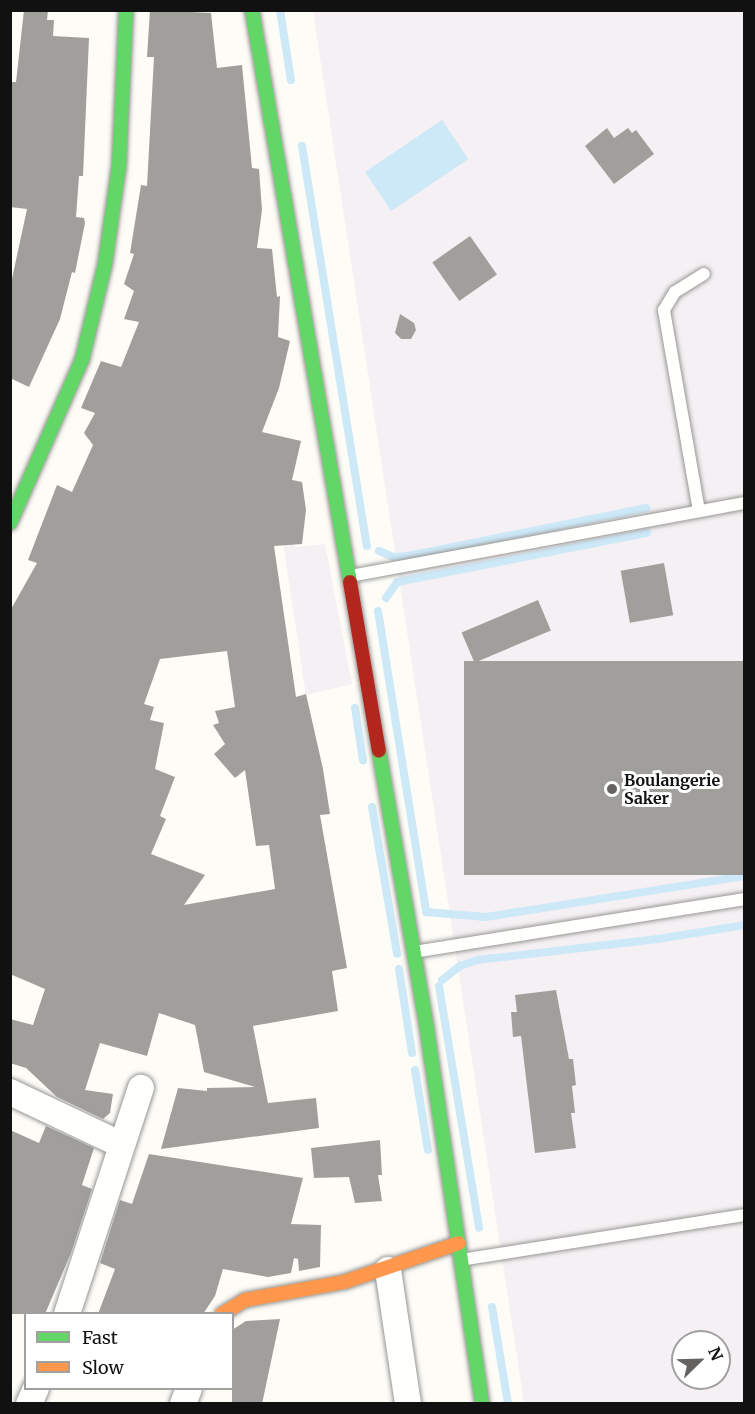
<!DOCTYPE html>
<html>
<head>
<meta charset="utf-8">
<style>
	body { margin:0 }
	#map { position:relative; width:755px; height:1414px; overflow:hidden; background:#fdfcf7; font-family:Merriweather,serif }
	div>[style] { position:absolute }
	.industrial>* { inset:0; background:#f5f0f3 }
	.water>* { inset:0; background:#cde8f7; transform-origin:0 0 }
	.stream>* { height:8px; margin:-4px; padding:0 4px; transform-origin:4px; border-radius:4px; background:#cde8f7 }
	.building>* { inset:0; background:#a19f9c; transform-origin:0 0 }
	.roads { filter:drop-shadow(0 0 2px #979795) drop-shadow(0 0 2px #979795) }
	.lane>* { height:12px; margin:-6px; padding:0 6px; transform-origin:6px; border-radius:6px; background:#fffffe }
	.street>* { height:26px; margin:-13px; padding:0 13px; transform-origin:13px; border-radius:13px; background:#fffffe }
	.fast>* { height:14px; margin:-7px; padding:0 7px; transform-origin:7px; border-radius:7px; background:#63d668 }
	.slow>* { height:14px; margin:-7px; padding:0 7px; transform-origin:7px; border-radius:7px; background:#ff974d }
	.jam>* { height:14px; margin:-7px; padding:0 7px; transform-origin:7px; border-radius:7px; background:#b3261e }
	.dots>* { width:16px; height:16px; translate:-50% -50%; box-sizing:border-box; border:3px solid #fff; border-radius:50% }
	span { translate:-50% -50%; white-space:nowrap; text-align:center; line-height:1.15; -webkit-text-stroke:6px #fff; paint-order:stroke }
	.poi-label { font-size:16px; color:#111; font-weight:700 }
	.left { translate:0 -50%; text-align:left }
	.frame { position:absolute; inset:0; border:12px solid #111; pointer-events:none }
	.legend { position:absolute; left:24px; top:1312px; width:210px; height:78px; box-sizing:border-box; background:#fff; border:2px solid #a0a0a0; margin:0; padding:8px 10px; list-style:none; font-size:18px; color:#111 }
	.legend li { display:flex; align-items:center; gap:12px; height:30px }
	.legend b { width:30px; border:2px solid #a0a0a0 }
	.north { position:absolute; left:671px; top:1330px; width:60px; height:60px; box-sizing:border-box; background:#fff; border:2px solid #a0a0a0; border-radius:50%; rotate:67deg; font-size:16px; font-weight:700; line-height:24px; text-align:center; color:#111 }
	.north::after { content:''; display:block; margin:auto; width:21px; height:27px; background:#646362; clip-path:polygon(50% 0,100% 100%,50% 72%,0 100%) }
</style>
</head>
<body>
<div id="map">
	<div class="industrial">
		<div style="clip-path:polygon(evenodd,313px 11px,744px 11px,744px 1403px,524px 1403px,313px 11px,683px 1342px,719px 1342px,719px 1378px,683px 1378px,683px 1342px)"></div>
		<div style="clip-path:polygon(293px 542px,295px 547px,325px 544px,352px 684px,306px 695px,283px 543px)"></div>
	</div>
	<div class="water">
		<div style="left:442px;top:120px;width:47px;height:93px;rotate:56deg"></div>
	</div>
	<div class="stream">
		<div style="left:280px;top:10px;width:71px;rotate:81.1deg"></div>
		<div style="left:302px;top:146px;width:405px;rotate:80.8deg"></div>
		<div style="left:379px;top:551px;width:16px;rotate:22deg"></div>
		<div style="left:394px;top:557px;width:14px;rotate:-4deg"></div>
		<div style="left:408px;top:556px;width:243px;rotate:-11.4deg"></div>
		<div style="left:386px;top:598px;width:19px;rotate:-55deg"></div>
		<div style="left:397px;top:582px;width:255px;rotate:-11.1deg"></div>
		<div style="left:378px;top:611px;width:305px;rotate:80.9deg"></div>
		<div style="left:426px;top:912px;width:60px;rotate:4.8deg"></div>
		<div style="left:486px;top:917px;width:261px;rotate:-9deg"></div>
		<div style="left:355px;top:708px;width:53px;rotate:81.3deg"></div>
		<div style="left:372px;top:807px;width:149px;rotate:80.3deg"></div>
		<div style="left:399px;top:969px;width:85px;rotate:81.2deg"></div>
		<div style="left:442px;top:980px;width:23px;rotate:-38deg"></div>
		<div style="left:460px;top:966px;width:18px;rotate:-19deg"></div>
		<div style="left:477px;top:960px;width:182px;rotate:-6.6deg"></div>
		<div style="left:658px;top:939px;width:87px;rotate:-9.2deg"></div>
		<div style="left:439px;top:986px;width:245px;rotate:80.6deg"></div>
		<div style="left:415px;top:1070px;width:81px;rotate:80.8deg"></div>
		<div style="left:492px;top:1307px;width:98px;rotate:80.6deg"></div>
	</div>
	<div class="building">
		<div style="clip-path:polygon(24px 10px,48px 10px,47px 20px,54px 20px,53px 36px,89px 38px,83px 176px,79px 176px,76px 217px,84px 218px,85px 223px,75px 273px,72px 272px,60px 319px,29px 387px,10px 378px,10px 288px,27px 209px,10px 207px,10px 82px,16px 82px)"></div>
		<div style="clip-path:polygon(evenodd,150px 10px,211px 13px,217px 68px,242px 65px,252px 168px,259px 169px,262px 210px,257px 248px,272px 249px,277px 297px,280px 296px,278px 337px,290px 341px,279px 388px,262px 432px,301px 441px,292px 480px,302px 482px,306px 510px,302px 544px,274px 546px,296px 697px,306px 694px,323px 769px,330px 814px,320px 815px,347px 968px,332px 971px,338px 1011px,253px 1026px,268px 1103px,316px 1098px,319px 1128px,161px 1149px,178px 1088px,207px 1091px,207px 1088px,255px 1087px,204px 1072px,195px 1025px,159px 1013px,147px 1056px,100px 1043px,85px 1090px,113px 1094px,110px 1113px,103px 1119px,57px 1097px,26px 1068px,10px 1063px,10px 1019px,33px 1025px,45px 989px,10px 974px,10px 611px,37px 563px,28px 560px,57px 485px,72px 492px,93px 445px,84px 433px,95px 413px,81px 408px,101px 361px,121px 367px,139px 322px,124px 319px,134px 291px,124px 284px,134px 254px,130px 253px,141px 185px,147px 186px,154px 57px,147px 57px,150px 10px,227px 651px,235px 707px,215px 711px,219px 723px,213px 725px,225px 744px,214px 754px,235px 778px,245px 770px,256px 846px,269px 845px,275px 889px,184px 905px,205px 875px,151px 854px,166px 819px,160px 816px,175px 777px,155px 769px,164px 723px,150px 720px,154px 707px,144px 704px,160px 659px,227px 651px)"></div>
		<div style="clip-path:polygon(607px 128px,614px 138px,628px 128px,632px 133px,636px 130px,654px 154px,614px 184px,585px 146px)"></div>
		<div style="left:470px;top:236px;width:47px;height:46px;rotate:55deg"></div>
		<div style="clip-path:polygon(400px 314px,414px 323px,416px 330px,411px 339px,401px 339px,395px 333px)"></div>
		<div style="left:664px;top:563px;width:53px;height:44px;rotate:80deg"></div>
		<div style="left:538px;top:600px;width:33px;height:83px;rotate:67deg"></div>
		<div style="left:744px;top:661px;width:214px;height:280px;rotate:90deg"></div>
		<div style="clip-path:polygon(556px 990px,569px 1059px,573px 1059px,576px 1085px,572px 1086px,575px 1113px,571px 1113px,576px 1148px,535px 1153px,521px 1036px,513px 1037px,511px 1012px,517px 1012px,515px 995px)"></div>
		<div style="clip-path:polygon(46px 1126px,94px 1148px,82px 1185px,92px 1189px,71px 1253px,45px 1314px,10px 1314px,10px 1130px,39px 1143px)"></div>
		<div style="clip-path:polygon(380px 1140px,382px 1175px,378px 1175px,382px 1201px,355px 1203px,349px 1177px,314px 1178px,311px 1148px)"></div>
		<div style="clip-path:polygon(149px 1154px,303px 1178px,291px 1224px,321px 1225px,320px 1267px,299px 1271px,298px 1259px,294px 1258px,291px 1273px,268px 1277px,223px 1269px,215px 1296px,203px 1314px,98px 1314px,115px 1269px,100px 1263px,120px 1200px,132px 1204px)"></div>
		<div style="clip-path:polygon(280px 1319px,262px 1404px,232px 1404px,232px 1330px,246px 1321px)"></div>
	</div>
	<div class="roads">
		<div class="lane">
			<div style="left:699px;top:511px;width:204px;rotate:-99.9deg"></div>
			<div style="left:664px;top:310px;width:21px;rotate:-59deg"></div>
			<div style="left:675px;top:292px;width:34px;rotate:-32deg"></div>
			<div style="left:350px;top:576px;width:401px;rotate:-10.5deg"></div>
			<div style="left:414px;top:952px;width:334px;rotate:-9.1deg"></div>
			<div style="left:461px;top:1260px;width:287px;rotate:-9deg"></div>
		</div>
		<div class="street">
			<div style="left:10px;top:1092px;width:122px;rotate:25.3deg"></div>
			<div style="left:388px;top:1270px;width:135px;rotate:81.5deg"></div>
			<div style="left:67px;top:1314px;width:238px;rotate:-71.9deg"></div>
			<div style="left:29px;top:1404px;width:17px;rotate:-66deg"></div>
			<div style="left:183px;top:1404px;width:17px;rotate:-69deg"></div>
		</div>
		<div class="fast">
			<div style="left:252px;top:10px;width:580px;rotate:80.28deg"></div>
			<div style="left:10px;top:523px;width:178px;rotate:-66.2deg"></div>
			<div style="left:82px;top:360px;width:99px;rotate:-76.5deg"></div>
			<div style="left:105px;top:264px;width:99px;rotate:-81.9deg"></div>
			<div style="left:119px;top:166px;width:156px;rotate:-87.4deg"></div>
			<div style="left:379px;top:751px;width:283px;rotate:80.2deg"></div>
			<div style="left:427px;top:1030px;width:378px;rotate:81.6deg"></div>
		</div>
		<div class="slow">
			<div style="left:222px;top:1314px;width:27px;rotate:-31deg"></div>
			<div style="left:245px;top:1300px;width:101px;rotate:-10.3deg"></div>
			<div style="left:344px;top:1282px;width:121px;rotate:-18.7deg"></div>
		</div>
		<div class="jam">
			<div style="left:350px;top:582px;width:171px;rotate:80.3deg"></div>
		</div>
	</div>
	<div class="dots">
		<div style="left:612px;top:789px;background:#646362"></div>
	</div>
	<div class="poi-label">
		<span class="left" style="left:624px;top:789px">Boulangerie<br>Saker</span>
	</div>
	<div class="frame"></div>
	<ul class="legend">
	<li><b style="height:8px;background:#63d668"></b>Fast</li>
	<li><b style="height:8px;background:#ff974d"></b>Slow</li>
	</ul>
	<div class="north">N</div>
</div>
</body>
</html>
